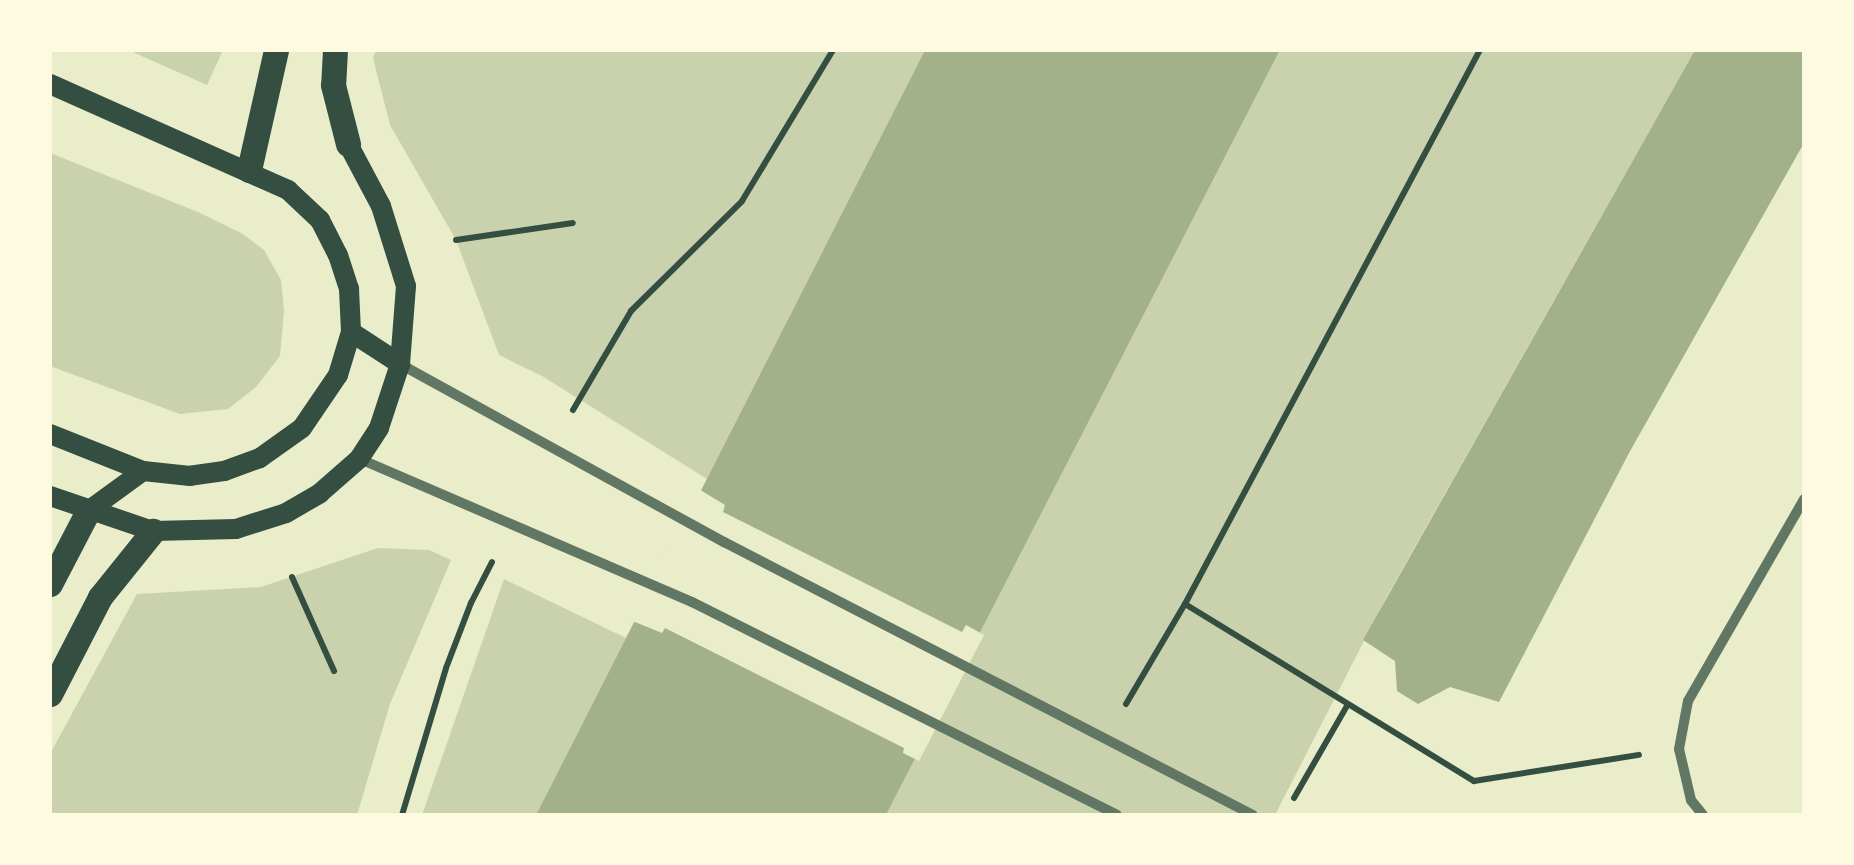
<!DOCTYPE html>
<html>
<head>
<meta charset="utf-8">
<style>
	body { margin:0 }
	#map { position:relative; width:1854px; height:865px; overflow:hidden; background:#e9edc9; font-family:Spectral,serif }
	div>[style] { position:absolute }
	.green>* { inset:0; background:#cad2ad }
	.water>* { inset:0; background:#a3b18a }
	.pier>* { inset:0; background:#e9edc9 }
	.path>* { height:6px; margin:-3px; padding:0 3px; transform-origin:3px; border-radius:3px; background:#344e41 }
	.minor>* { height:10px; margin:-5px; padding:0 5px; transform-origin:5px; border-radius:5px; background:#617663 }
	.secondary>* { height:20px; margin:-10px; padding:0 10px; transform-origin:10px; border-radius:10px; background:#344e41 }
	.primary>* { height:25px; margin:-12.5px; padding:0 12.5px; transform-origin:12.5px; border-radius:12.5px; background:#344e41 }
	span { translate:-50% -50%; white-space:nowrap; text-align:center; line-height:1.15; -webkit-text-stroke:9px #fefae0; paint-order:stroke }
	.frame { position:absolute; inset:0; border:52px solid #fefae0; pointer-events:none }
</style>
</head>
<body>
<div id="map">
	<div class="green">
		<div style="clip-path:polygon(128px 50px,223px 50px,207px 85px)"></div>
		<div style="clip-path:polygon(376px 50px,925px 50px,707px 479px,542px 376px,499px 355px,456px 240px,390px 125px,373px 58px)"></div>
		<div style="clip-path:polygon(1280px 50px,1695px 50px,1386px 598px,1275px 815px,886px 815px)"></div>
		<div style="clip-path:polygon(50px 153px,198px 212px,243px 234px,264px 250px,281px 280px,284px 311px,280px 356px,256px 387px,228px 409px,180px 414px,50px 366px)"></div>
		<div style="clip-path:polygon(378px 548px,429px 550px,451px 560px,390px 704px,357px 815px,50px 815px,50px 754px,137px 594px,261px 587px)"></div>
		<div style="clip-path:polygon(504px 579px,626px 638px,536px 815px,422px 815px)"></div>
	</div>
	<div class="water">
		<div style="clip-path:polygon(925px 50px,1280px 50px,886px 815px,536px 815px)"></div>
		<div style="clip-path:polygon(1695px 50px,1804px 50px,1804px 143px,1629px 453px,1499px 702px,1450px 687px,1418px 704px,1397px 691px,1395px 661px,1363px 640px)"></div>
	</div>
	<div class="pier">
		<div style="clip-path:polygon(697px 488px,725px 505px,723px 512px,962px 632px,966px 625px,984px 635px,919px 761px,903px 753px,904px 748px,665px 628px,662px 633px,630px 620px)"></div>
	</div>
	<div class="path">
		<div style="left:456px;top:240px;width:118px;rotate:-8.3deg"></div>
		<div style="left:573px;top:410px;width:115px;rotate:-59.6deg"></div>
		<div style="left:631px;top:311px;width:156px;rotate:-44.7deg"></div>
		<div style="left:742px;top:201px;width:176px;rotate:-58.9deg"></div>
		<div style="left:292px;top:577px;width:103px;rotate:65.9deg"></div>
		<div style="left:1185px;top:604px;width:339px;rotate:31.5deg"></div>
		<div style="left:1474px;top:781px;width:167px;rotate:-9deg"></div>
		<div style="left:1126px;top:704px;width:116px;rotate:-59.5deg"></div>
		<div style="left:1185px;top:604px;width:628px;rotate:-61.97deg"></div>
		<div style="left:1294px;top:798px;width:108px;rotate:-60.1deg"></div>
		<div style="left:402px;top:815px;width:153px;rotate:-73.3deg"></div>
		<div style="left:446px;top:668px;width:70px;rotate:-69deg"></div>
		<div style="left:471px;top:603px;width:46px;rotate:-62.9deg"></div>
	</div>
	<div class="minor">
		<div style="left:400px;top:364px;width:370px;rotate:28.8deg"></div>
		<div style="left:724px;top:542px;width:595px;rotate:27.3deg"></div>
		<div style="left:360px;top:459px;width:361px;rotate:23.3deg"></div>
		<div style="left:692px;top:602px;width:475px;rotate:26.6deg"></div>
		<div style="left:1703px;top:815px;width:19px;rotate:-129deg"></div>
		<div style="left:1691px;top:800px;width:52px;rotate:-103.2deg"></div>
		<div style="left:1679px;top:749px;width:49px;rotate:-79.4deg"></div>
		<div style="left:1688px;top:701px;width:233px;rotate:-60.1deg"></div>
	</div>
	<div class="secondary">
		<div style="left:50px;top:84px;width:261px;rotate:24deg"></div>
		<div style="left:288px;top:190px;width:44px;rotate:43.2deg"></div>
		<div style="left:320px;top:220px;width:39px;rotate:63deg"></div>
		<div style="left:338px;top:255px;width:36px;rotate:72deg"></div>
		<div style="left:349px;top:289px;width:43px;rotate:87.3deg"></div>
		<div style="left:351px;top:332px;width:45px;rotate:106.8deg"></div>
		<div style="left:338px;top:375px;width:64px;rotate:124.2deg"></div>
		<div style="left:302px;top:428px;width:52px;rotate:144.5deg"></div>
		<div style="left:260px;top:458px;width:38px;rotate:160deg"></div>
		<div style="left:224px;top:471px;width:34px;rotate:172deg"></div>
		<div style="left:190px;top:476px;width:47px;rotate:-173.9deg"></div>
		<div style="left:143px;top:471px;width:100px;rotate:-158.3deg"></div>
		<div style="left:351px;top:332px;width:59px;rotate:33.1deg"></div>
		<div style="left:50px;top:496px;width:109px;rotate:18.8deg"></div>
		<div style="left:153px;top:531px;width:83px;rotate:-1.4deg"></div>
		<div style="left:236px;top:529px;width:52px;rotate:-17.7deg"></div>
		<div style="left:286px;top:513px;width:39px;rotate:-30deg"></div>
		<div style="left:320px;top:493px;width:52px;rotate:-41.1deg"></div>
		<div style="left:359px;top:459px;width:37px;rotate:-57deg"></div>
		<div style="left:379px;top:428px;width:67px;rotate:-71.8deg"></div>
		<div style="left:400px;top:364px;width:78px;rotate:-85.6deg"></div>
		<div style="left:406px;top:286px;width:84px;rotate:-107.4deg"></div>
		<div style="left:381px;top:206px;width:70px;rotate:-118deg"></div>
		<div style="left:88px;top:511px;width:68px;rotate:-36deg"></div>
	</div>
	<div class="primary">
		<div style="left:335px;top:50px;width:35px;rotate:93deg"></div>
		<div style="left:333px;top:85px;width:61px;rotate:75.7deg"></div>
		<div style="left:249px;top:170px;width:123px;rotate:-77.3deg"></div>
		<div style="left:50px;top:584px;width:82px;rotate:-62.5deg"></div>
		<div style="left:50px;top:694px;width:109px;rotate:-62.7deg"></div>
		<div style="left:100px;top:597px;width:85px;rotate:-51.2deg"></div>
	</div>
	<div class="frame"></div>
</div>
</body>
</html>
